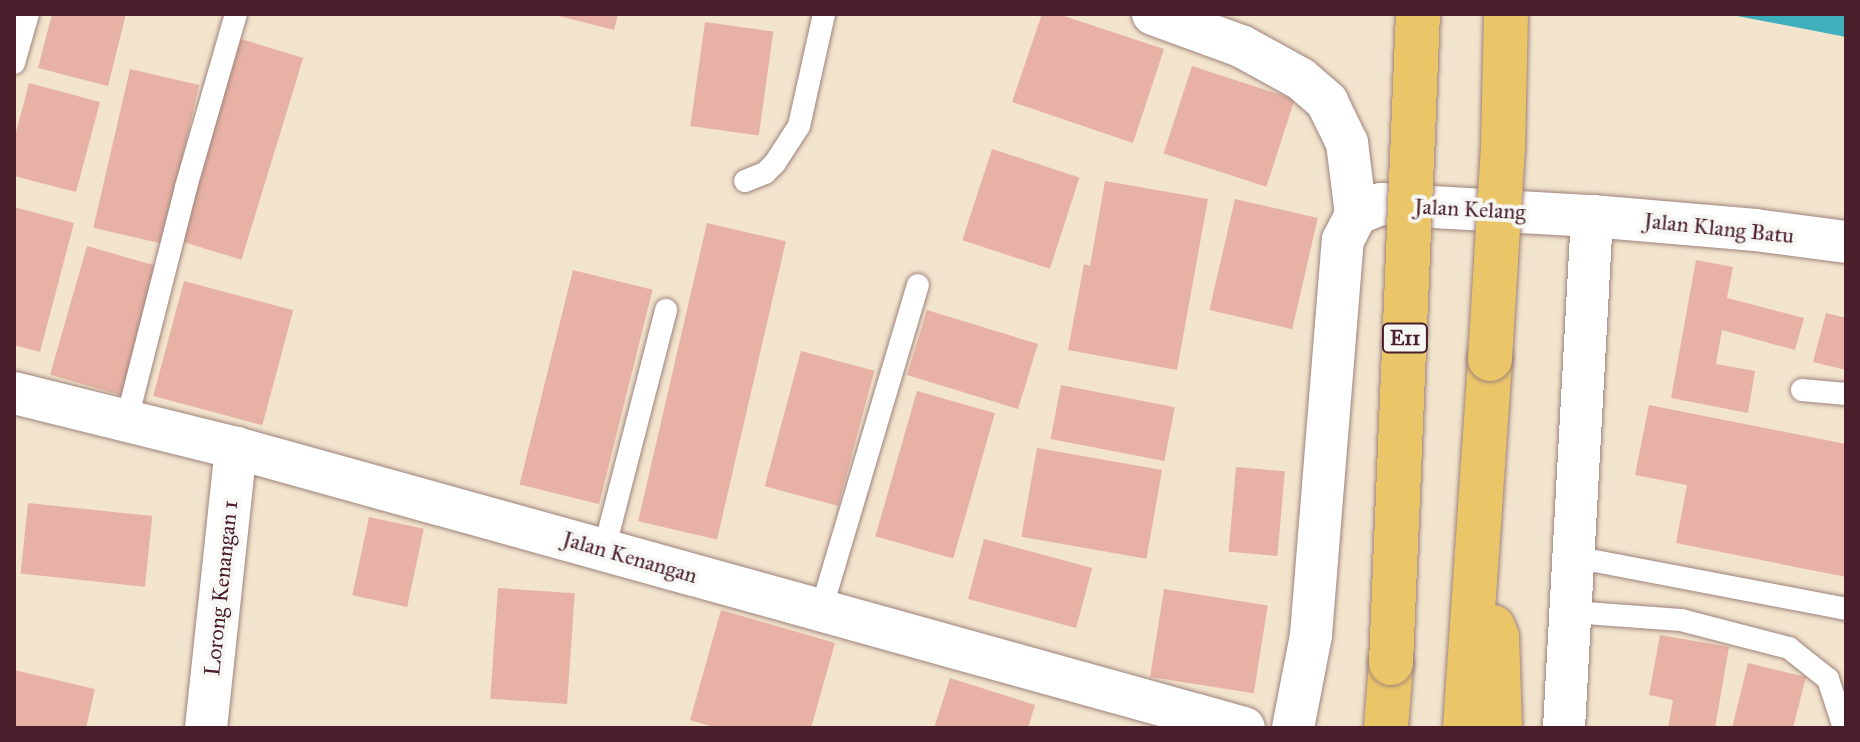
<!DOCTYPE html>
<html>
<head>
<meta charset="utf-8">
<style>
	body { margin:0 }
	#map { position:relative; width:1860px; height:742px; overflow:hidden; background:#f2e4cd; font-family:"IM FELL Great Primer",serif }
	div>[style] { position:absolute }
	.water>* { inset:0; background:#40afbc }
	.building>* { inset:0; background:#e7b2a5; transform-origin:0 0 }
	.roads { filter:drop-shadow(0 0 2px #9e827c) drop-shadow(0 0 2px #9e827c) }
	.service>* { height:22px; margin:-11px; padding:0 11px; transform-origin:11px; border-radius:11px; background:#fff }
	.minor>* { height:42px; margin:-21px; padding:0 21px; transform-origin:21px; border-radius:21px; background:#fff }
	.motorway>* { height:44px; margin:-22px; padding:0 22px; transform-origin:22px; border-radius:22px; background:#eac669 }
	.bridges { filter:drop-shadow(0 0 2px #9e827c) drop-shadow(0 0 2px #9e827c) }
	.motorway-bridge>* { height:44px; margin:-22px; padding:0 22px; transform-origin:22px; border-radius:22px; background:#eac669 }
	span { translate:-50% -50%; white-space:nowrap; text-align:center; line-height:1.15; -webkit-text-stroke:8px #f6f6f2; paint-order:stroke }
	.shield-label span { padding:2px 6px; background:#f6f6f2; border:2px solid; border-radius:6px; -webkit-text-stroke-width:0 }
	.shield-label { font-size:20px; color:#4a1f2b; font-weight:700 }
	.street-label { font-size:22px; color:#4a1f2b }
	.frame { position:absolute; inset:0; border:16px solid #4a1f2b; pointer-events:none }
</style>
</head>
<body>
<div id="map">
	<div class="water">
		<div style="clip-path:polygon(1727px 14px,1846px 14px,1846px 37px)"></div>
	</div>
	<div class="building">
		<div style="clip-path:polygon(52px 14px,126px 14px,108px 86px,38px 68px)"></div>
		<div style="clip-path:polygon(551px 14px,618px 14px,614px 30px)"></div>
		<div style="clip-path:polygon(1042px 14px,1058px 14px,1164px 49px,1133px 143px,1012px 102px)"></div>
		<div style="left:705px;top:22px;width:69px;height:105px;rotate:8deg"></div>
		<div style="left:241px;top:39px;width:65px;height:211px;rotate:17deg"></div>
		<div style="left:1192px;top:66px;width:108px;height:92px;rotate:18deg"></div>
		<div style="left:130px;top:69px;width:71px;height:163px;rotate:13deg"></div>
		<div style="clip-path:polygon(29px 83px,100px 102px,76px 192px,14px 176px,14px 140px)"></div>
		<div style="left:992px;top:149px;width:92px;height:96px;rotate:18deg"></div>
		<div style="clip-path:polygon(1105px 181px,1208px 199px,1177px 370px,1068px 350px,1084px 264px,1090px 266px)"></div>
		<div style="left:1235px;top:199px;width:85px;height:114px;rotate:13deg"></div>
		<div style="clip-path:polygon(14px 207px,74px 223px,40px 352px,14px 345px)"></div>
		<div style="left:707px;top:223px;width:81px;height:306px;rotate:13deg"></div>
		<div style="left:87px;top:246px;width:74px;height:134px;rotate:16deg"></div>
		<div style="clip-path:polygon(1696px 260px,1733px 267px,1727px 298px,1804px 318px,1795px 350px,1722px 330px,1716px 364px,1755px 371px,1748px 413px,1671px 398px)"></div>
		<div style="left:573px;top:270px;width:82px;height:221px;rotate:14deg"></div>
		<div style="left:184px;top:281px;width:113px;height:119px;rotate:15deg"></div>
		<div style="left:927px;top:310px;width:116px;height:68px;rotate:17deg"></div>
		<div style="clip-path:polygon(1826px 313px,1846px 318px,1846px 370px,1813px 362px)"></div>
		<div style="left:801px;top:351px;width:76px;height:140px;rotate:15deg"></div>
		<div style="left:1061px;top:385px;width:116px;height:55px;rotate:11deg"></div>
		<div style="left:917px;top:391px;width:81px;height:151px;rotate:16deg"></div>
		<div style="clip-path:polygon(1649px 405px,1846px 444px,1846px 577px,1676px 543px,1687px 485px,1635px 475px)"></div>
		<div style="left:1037px;top:448px;width:127px;height:90px;rotate:10deg"></div>
		<div style="left:1236px;top:467px;width:49px;height:85px;rotate:5deg"></div>
		<div style="left:28px;top:503px;width:125px;height:71px;rotate:6deg"></div>
		<div style="left:369px;top:517px;width:56px;height:80px;rotate:12deg"></div>
		<div style="left:984px;top:539px;width:112px;height:62px;rotate:15deg"></div>
		<div style="left:498px;top:588px;width:77px;height:111px;rotate:4deg"></div>
		<div style="left:1164px;top:589px;width:105px;height:89px;rotate:9deg"></div>
		<div style="clip-path:polygon(721px 610px,835px 643px,811px 728px,717px 728px,690px 720px)"></div>
		<div style="clip-path:polygon(1660px 635px,1729px 647px,1715px 728px,1668px 728px,1673px 700px,1649px 695px)"></div>
		<div style="clip-path:polygon(1748px 663px,1806px 677px,1793px 728px,1732px 728px)"></div>
		<div style="clip-path:polygon(14px 670px,95px 689px,86px 728px,14px 728px)"></div>
		<div style="clip-path:polygon(950px 678px,1035px 705px,1028px 728px,934px 728px)"></div>
	</div>
	<div class="roads">
		<div class="service">
			<div style="left:14px;top:63px;width:51px;rotate:-74.1deg"></div>
			<div style="left:745px;top:181px;width:22px;rotate:-22deg"></div>
			<div style="left:765px;top:173px;width:14px;rotate:-45deg"></div>
			<div style="left:775px;top:163px;width:44px;rotate:-57deg"></div>
			<div style="left:799px;top:126px;width:115px;rotate:-77.4deg"></div>
			<div style="left:1802px;top:390px;width:44px;rotate:5.2deg"></div>
			<div style="left:127px;top:419px;width:239px;rotate:-75.7deg"></div>
			<div style="left:186px;top:187px;width:180px;rotate:-73.9deg"></div>
			<div style="left:604px;top:550px;width:248px;rotate:-75.5deg"></div>
			<div style="left:1574px;top:557px;width:277px;rotate:10.8deg"></div>
			<div style="left:821px;top:610px;width:339px;rotate:-73.4deg"></div>
			<div style="left:1572px;top:612px;width:109px;rotate:4.2deg"></div>
			<div style="left:1681px;top:620px;width:112px;rotate:14.5deg"></div>
			<div style="left:1789px;top:648px;width:50px;rotate:38.5deg"></div>
			<div style="left:1828px;top:679px;width:52px;rotate:71.9deg"></div>
		</div>
		<div class="minor">
			<div style="left:1153px;top:14px;width:94px;rotate:20deg"></div>
			<div style="left:1241px;top:46px;width:68px;rotate:28.8deg"></div>
			<div style="left:1301px;top:79px;width:35px;rotate:41deg"></div>
			<div style="left:1327px;top:102px;width:46px;rotate:64deg"></div>
			<div style="left:1347px;top:143px;width:72px;rotate:82.8deg"></div>
			<div style="left:14px;top:393px;width:229px;rotate:13.9deg"></div>
			<div style="left:236px;top:448px;width:1046px;rotate:15.52deg"></div>
			<div style="left:206px;top:728px;width:282px;rotate:-83.9deg"></div>
			<div style="left:1293px;top:728px;width:95px;rotate:-79deg"></div>
			<div style="left:1311px;top:635px;width:396px;rotate:-85.4deg"></div>
			<div style="left:1343px;top:240px;width:29px;rotate:-63deg"></div>
			<div style="left:1356px;top:214px;width:27px;rotate:-22deg"></div>
			<div style="left:1381px;top:204px;width:211px;rotate:3.3deg"></div>
			<div style="left:1592px;top:216px;width:164px;rotate:4.9deg"></div>
			<div style="left:1755px;top:230px;width:92px;rotate:7.5deg"></div>
			<div style="left:1564px;top:728px;width:513px;rotate:-86.87deg"></div>
		</div>
		<div class="motorway">
			<div style="left:1493px;top:627px;width:11px;rotate:68deg"></div>
			<div style="left:1497px;top:637px;width:91px;rotate:88.1deg"></div>
			<div style="left:1386px;top:728px;width:65px;rotate:-85.6deg"></div>
			<div style="left:1465px;top:728px;width:370px;rotate:-86.1deg"></div>
		</div>
	</div>
	<div class="bridges">
		<div class="motorway-bridge">
			<div style="left:1490px;top:359px;width:212px;rotate:-86.5deg"></div>
			<div style="left:1503px;top:147px;width:133px;rotate:-88.7deg"></div>
			<div style="left:1391px;top:663px;width:650px;rotate:-87.62deg"></div>
		</div>
	</div>
	<div class="shield-label">
		<span style="left:1405px;top:338px">E11</span>
	</div>
	<div class="street-label">
		<span style="left:1470px;top:209px;rotate:3deg">Jalan Kelang</span>
		<span style="left:1719px;top:228px;rotate:6deg">Jalan Klang Batu</span>
		<span style="left:630px;top:557px;rotate:16deg">Jalan Kenangan</span>
		<span style="left:221px;top:588px;rotate:-84deg">Lorong Kenangan 1</span>
	</div>
	<div class="frame"></div>
</div>
</body>
</html>
